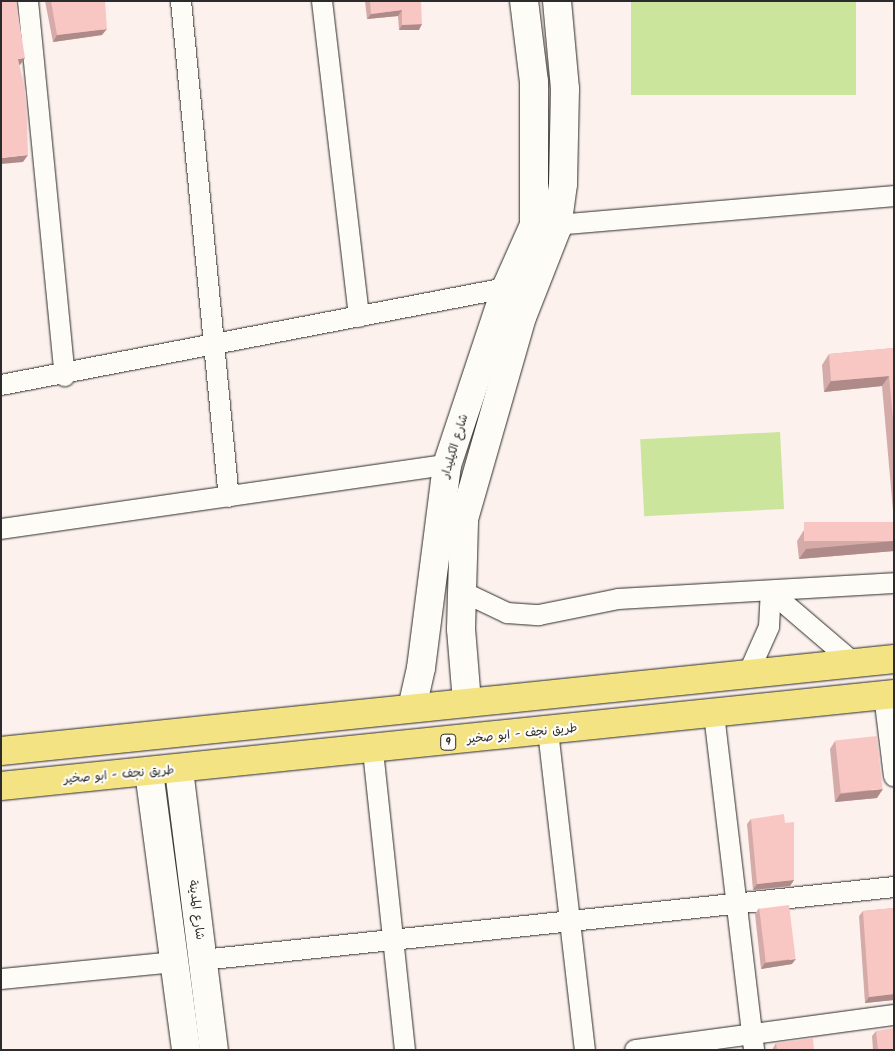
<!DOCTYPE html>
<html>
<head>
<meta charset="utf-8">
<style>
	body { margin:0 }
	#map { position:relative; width:895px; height:1051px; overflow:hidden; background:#fcf1ed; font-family:Kalam,"Playpen Sans Arabic",sans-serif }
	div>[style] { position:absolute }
	.green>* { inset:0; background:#cbe59c; transform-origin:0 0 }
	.roads { filter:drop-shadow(0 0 1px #2b2b2b) drop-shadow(0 0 1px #2b2b2b) }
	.minor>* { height:20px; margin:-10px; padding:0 10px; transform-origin:10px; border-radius:10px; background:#fdfcf7 }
	.secondary>* { height:28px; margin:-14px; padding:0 14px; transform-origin:14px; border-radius:14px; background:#fdfcf7 }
	.trunk>* { height:28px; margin:-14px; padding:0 14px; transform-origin:14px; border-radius:14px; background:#f4e382 }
	.wall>* { inset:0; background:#d5aba9 }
	.shaded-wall>* { inset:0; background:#ae8b89 }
	.building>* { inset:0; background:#f8c7c4; transform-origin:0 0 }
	span { translate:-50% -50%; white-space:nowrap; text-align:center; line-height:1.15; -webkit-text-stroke:4.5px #fdfcf7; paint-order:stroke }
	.shield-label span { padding:1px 4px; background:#fdfcf7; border:1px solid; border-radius:4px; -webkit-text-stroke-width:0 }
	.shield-label { font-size:11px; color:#2b2b2b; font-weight:700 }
	.street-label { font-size:12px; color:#2b2b2b }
	.frame { position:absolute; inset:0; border:2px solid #2b2b2b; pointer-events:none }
</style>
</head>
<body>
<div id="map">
	<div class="green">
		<div style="left:631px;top:1px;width:225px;height:94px"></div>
		<div style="left:780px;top:432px;width:77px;height:140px;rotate:87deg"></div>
	</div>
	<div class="roads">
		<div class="minor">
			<div style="left:28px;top:1px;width:377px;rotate:84.4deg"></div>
			<div style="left:181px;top:1px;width:498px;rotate:84.5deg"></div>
			<div style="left:322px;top:1px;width:318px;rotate:83.3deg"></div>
			<div style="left:544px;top:226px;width:351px;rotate:-4.9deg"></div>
			<div style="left:1px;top:385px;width:514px;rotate:-10.87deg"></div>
			<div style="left:1px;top:529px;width:451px;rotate:-8.2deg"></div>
			<div style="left:463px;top:592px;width:49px;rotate:25.5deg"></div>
			<div style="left:507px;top:613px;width:32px;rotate:4deg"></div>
			<div style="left:539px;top:615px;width:81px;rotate:-11.4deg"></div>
			<div style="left:618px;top:599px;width:276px;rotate:-3.3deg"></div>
			<div style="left:771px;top:592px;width:109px;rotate:40.5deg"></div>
			<div style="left:748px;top:674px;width:51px;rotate:-65.9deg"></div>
			<div style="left:769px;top:627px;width:35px;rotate:-87deg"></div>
			<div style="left:884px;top:695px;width:82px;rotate:83deg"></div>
			<div style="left:714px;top:714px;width:338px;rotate:83.2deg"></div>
			<div style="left:548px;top:731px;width:321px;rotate:83.4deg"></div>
			<div style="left:373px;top:751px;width:301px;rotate:83.9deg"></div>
			<div style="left:202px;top:960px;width:696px;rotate:-6.02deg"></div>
			<div style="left:1px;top:979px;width:175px;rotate:-5.6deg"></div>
			<div style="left:635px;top:1050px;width:261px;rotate:-7.7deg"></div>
		</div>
		<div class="secondary">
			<div style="left:467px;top:702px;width:73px;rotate:-94.7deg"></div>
			<div style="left:461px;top:629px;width:110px;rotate:-88.4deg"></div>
			<div style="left:464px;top:519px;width:210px;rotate:-74deg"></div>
			<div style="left:522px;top:317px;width:96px;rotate:-68.5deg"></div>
			<div style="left:557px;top:228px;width:44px;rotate:-82.2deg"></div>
			<div style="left:563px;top:184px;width:95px;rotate:-88.8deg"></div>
			<div style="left:565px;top:89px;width:88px;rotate:-95.2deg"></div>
			<div style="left:412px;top:708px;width:41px;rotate:-77.3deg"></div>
			<div style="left:421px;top:668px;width:205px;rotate:-82.7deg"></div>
			<div style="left:447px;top:465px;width:187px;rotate:-71.6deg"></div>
			<div style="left:506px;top:288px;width:69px;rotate:-66deg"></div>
			<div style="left:534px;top:225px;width:143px;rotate:-90deg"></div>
			<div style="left:534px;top:82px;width:82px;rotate:-97deg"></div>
			<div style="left:179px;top:770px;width:282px;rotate:82.9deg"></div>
			<div style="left:149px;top:772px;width:280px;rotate:82.4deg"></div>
		</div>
		<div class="trunk">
			<div style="left:1px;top:751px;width:898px;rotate:-5.88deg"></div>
			<div style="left:1px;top:786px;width:898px;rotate:-5.88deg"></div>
		</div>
	</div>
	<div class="wall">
		<div style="clip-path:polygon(45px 1px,105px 1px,102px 35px,53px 42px)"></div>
		<div style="clip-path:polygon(365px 1px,421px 1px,419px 30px,399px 30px,398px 16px,367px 19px)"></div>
		<div style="clip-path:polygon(894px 348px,894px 551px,799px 559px,797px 541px,804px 530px,894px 522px,882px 386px,824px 392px,822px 365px,829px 354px)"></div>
		<div style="clip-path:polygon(835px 741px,877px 798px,835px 802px,830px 749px)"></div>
		<div style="clip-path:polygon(751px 819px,785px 823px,794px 880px,790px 886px,753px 890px,747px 824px)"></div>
		<div style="clip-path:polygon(759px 908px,792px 964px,761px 969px,755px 914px)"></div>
		<div style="clip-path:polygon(894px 908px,894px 1000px,865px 1003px,859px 916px,863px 911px)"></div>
		<div style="clip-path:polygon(876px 1031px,894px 1050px,873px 1050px,872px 1036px)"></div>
		<div style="clip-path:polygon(776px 1043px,814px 1050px,772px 1050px)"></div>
	</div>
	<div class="shaded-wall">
		<div style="clip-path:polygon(402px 10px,398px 16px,367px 19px,371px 14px)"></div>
		<div style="clip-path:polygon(422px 24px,419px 30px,399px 30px,402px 25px)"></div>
		<div style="clip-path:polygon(107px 29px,102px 35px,53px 42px,57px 35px)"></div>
		<div style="clip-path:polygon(25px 58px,20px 65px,13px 66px,18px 59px)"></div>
		<div style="clip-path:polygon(28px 155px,23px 162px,1px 164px,1px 158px)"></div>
		<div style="clip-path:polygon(889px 376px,882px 386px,824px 392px,831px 381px)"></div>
		<div style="clip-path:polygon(894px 541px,894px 551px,799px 559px,806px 549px)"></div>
		<div style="clip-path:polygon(883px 789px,877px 798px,835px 802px,840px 794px)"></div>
		<div style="clip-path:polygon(794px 880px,790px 886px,753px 890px,757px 884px)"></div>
		<div style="clip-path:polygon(796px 959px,792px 964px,761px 969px,765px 963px)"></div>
		<div style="clip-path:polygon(894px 994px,894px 1000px,865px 1003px,869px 997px)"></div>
	</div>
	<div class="building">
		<div style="clip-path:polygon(1px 1px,16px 1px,25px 58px,18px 59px,26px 93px,28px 155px,1px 158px)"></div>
		<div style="clip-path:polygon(51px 1px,105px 1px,107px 29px,57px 35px)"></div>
		<div style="clip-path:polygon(370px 1px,421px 1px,422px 24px,402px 25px,402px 10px,371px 14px)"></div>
		<div style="clip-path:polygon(894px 348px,894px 430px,889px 376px,831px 381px,829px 354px)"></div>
		<div style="left:894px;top:522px;width:19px;height:90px;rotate:90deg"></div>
		<div style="left:877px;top:736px;width:53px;height:42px;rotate:84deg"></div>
		<div style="clip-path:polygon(784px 814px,785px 823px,794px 822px,794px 880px,757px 884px,751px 819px)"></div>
		<div style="left:789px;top:905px;width:54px;height:30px;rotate:83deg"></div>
		<div style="clip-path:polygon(894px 908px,894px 994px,869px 997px,863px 911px)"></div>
		<div style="clip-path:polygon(894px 1028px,894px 1050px,878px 1050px,876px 1031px)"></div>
		<div style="clip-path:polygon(813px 1038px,814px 1050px,777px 1050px,776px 1043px)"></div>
	</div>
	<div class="shield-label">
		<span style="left:448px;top:742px">9</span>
	</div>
	<div class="street-label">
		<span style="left:455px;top:446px;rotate:-73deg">شارع الكيليدار</span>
		<span style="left:522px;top:734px;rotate:-6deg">طريق نجف - ابو صخير</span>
		<span style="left:119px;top:775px;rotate:-5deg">طريق نجف - ابو صخير</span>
		<span style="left:196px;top:910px;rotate:83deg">شارع المدينة</span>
	</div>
	<div class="frame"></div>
</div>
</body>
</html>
